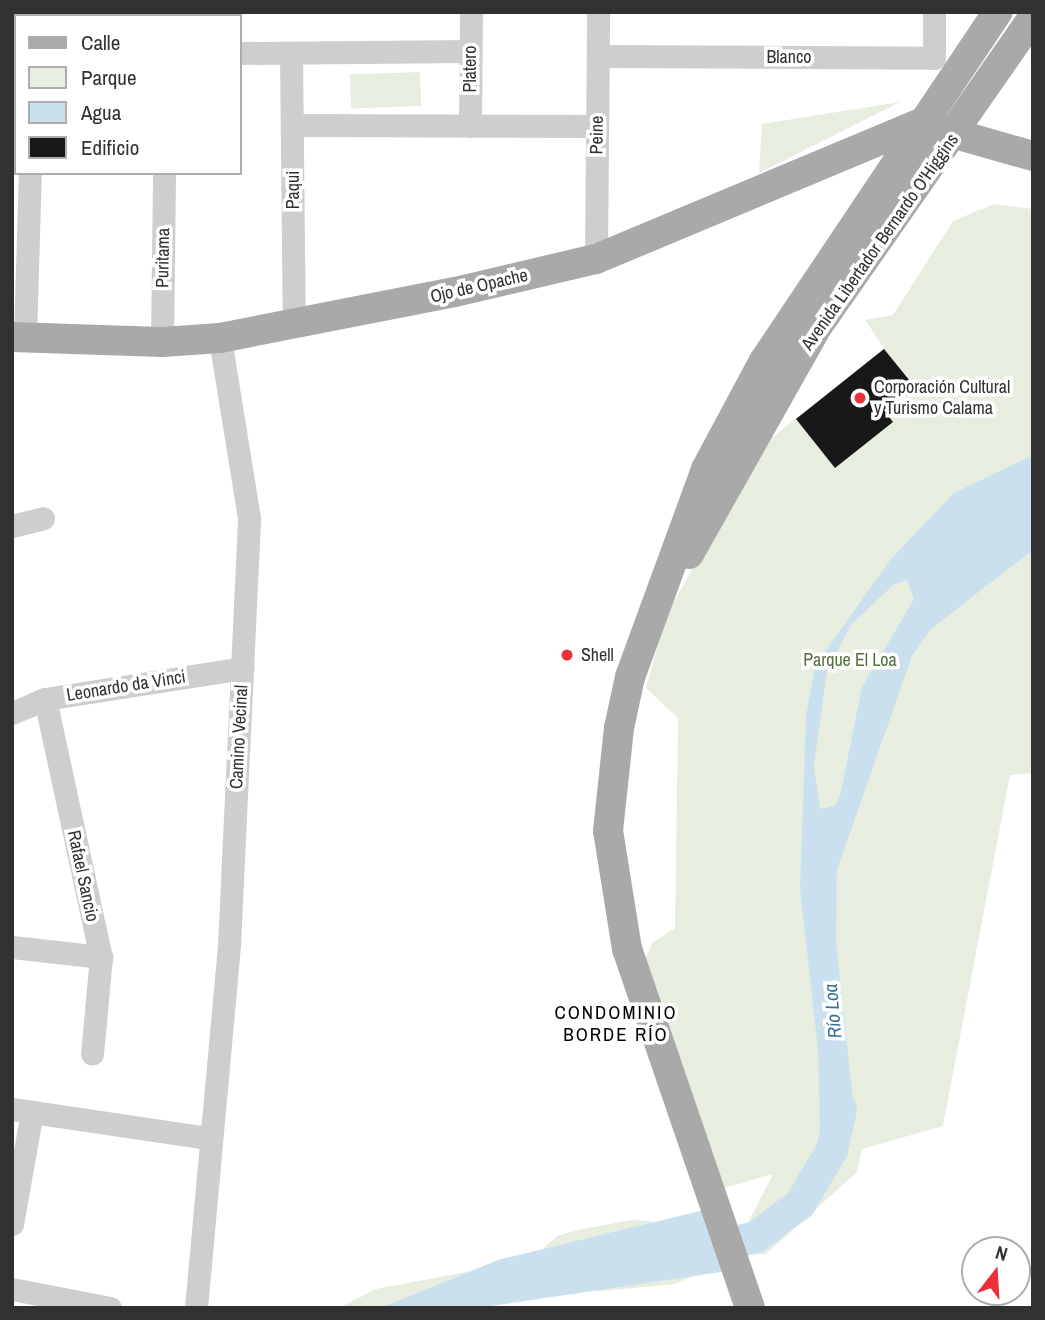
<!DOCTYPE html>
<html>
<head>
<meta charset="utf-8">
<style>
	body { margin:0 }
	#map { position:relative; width:1045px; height:1320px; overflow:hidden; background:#fff; font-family:"Archivo Narrow",sans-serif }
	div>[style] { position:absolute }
	.green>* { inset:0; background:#e7eedf; transform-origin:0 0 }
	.water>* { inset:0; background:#cbe0ee }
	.river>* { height:32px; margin:-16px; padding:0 16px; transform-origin:16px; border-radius:16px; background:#cbe0ee }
	.building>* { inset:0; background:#181818 }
	.minor>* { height:23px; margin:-11.5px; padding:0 11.5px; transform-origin:11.5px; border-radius:11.5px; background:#cecece }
	.major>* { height:30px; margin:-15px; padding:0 15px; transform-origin:15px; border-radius:15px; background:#a9a9a9 }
	.dots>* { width:19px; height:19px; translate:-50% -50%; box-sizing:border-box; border:4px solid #fff; border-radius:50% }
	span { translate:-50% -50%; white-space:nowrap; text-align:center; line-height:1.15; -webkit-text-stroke:7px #fff; paint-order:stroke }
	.street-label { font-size:18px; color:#313131 }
	.poi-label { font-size:18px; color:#313131 }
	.left { translate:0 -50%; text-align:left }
	.park-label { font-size:18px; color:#536f3c }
	.water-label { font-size:19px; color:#3b7297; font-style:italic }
	.neighbourhood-label { font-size:19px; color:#000; letter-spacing:2px }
	.frame { position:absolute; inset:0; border:14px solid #313131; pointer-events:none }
	.legend { position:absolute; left:14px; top:14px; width:228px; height:161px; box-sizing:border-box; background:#fff; border:2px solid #adadad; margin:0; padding:9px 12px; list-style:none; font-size:21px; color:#313131 }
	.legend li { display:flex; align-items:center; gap:14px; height:35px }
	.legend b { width:35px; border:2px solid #adadad }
	.north { position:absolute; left:961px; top:1236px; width:70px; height:70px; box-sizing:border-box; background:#fff; border:2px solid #adadad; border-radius:50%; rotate:17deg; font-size:19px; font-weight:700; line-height:28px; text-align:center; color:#313131 }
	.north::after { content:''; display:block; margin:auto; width:24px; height:32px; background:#eb303a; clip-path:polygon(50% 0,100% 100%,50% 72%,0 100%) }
</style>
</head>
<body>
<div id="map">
	<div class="green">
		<div style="left:420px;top:72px;width:34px;height:70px;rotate:88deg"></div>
		<div style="clip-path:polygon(900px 102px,759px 173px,762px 124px)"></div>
		<div style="clip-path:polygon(994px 204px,1033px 209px,1033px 773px,1010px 775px,943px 1126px,862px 1149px,857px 1172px,766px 1254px,743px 1255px,675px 1284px,603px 1291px,562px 1289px,459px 1308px,339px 1308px,376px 1289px,493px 1267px,504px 1258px,519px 1264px,530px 1261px,557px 1236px,578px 1230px,631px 1220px,650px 1221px,666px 1235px,736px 1231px,748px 1223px,773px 1174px,724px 1188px,641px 970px,652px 943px,675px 928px,678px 718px,646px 688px,667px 614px,764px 444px,884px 348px,865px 320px,893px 315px,953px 221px)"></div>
	</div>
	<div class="water">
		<div style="clip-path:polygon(evenodd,1033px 455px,1033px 550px,931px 629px,912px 656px,837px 870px,836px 940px,854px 1110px,849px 1142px,832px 1150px,820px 1130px,818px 1050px,800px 889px,806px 716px,815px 666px,890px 560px,954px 493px,1033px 455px,907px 580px,914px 599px,862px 687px,840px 796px,835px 806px,820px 809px,814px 766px,827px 671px,851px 625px,893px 585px,907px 580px)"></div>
		<div style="clip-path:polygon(704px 1210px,728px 1271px,477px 1308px,380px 1308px,498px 1260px)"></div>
	</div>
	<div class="river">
		<div style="left:703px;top:1249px;width:54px;rotate:-12.8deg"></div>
		<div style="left:756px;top:1237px;width:55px;rotate:-36.9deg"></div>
		<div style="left:800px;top:1204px;width:63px;rotate:-59.3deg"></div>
		<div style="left:832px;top:1150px;width:42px;rotate:-77.6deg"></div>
	</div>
	<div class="building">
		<div style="clip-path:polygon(884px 349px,914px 386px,884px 410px,893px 422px,835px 468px,796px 419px)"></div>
	</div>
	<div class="minor">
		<div style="left:31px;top:16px;width:4px;rotate:-76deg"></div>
		<div style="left:166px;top:16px;width:4px;rotate:-90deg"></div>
		<div style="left:240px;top:53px;width:230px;rotate:-0.5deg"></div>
		<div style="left:291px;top:54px;width:272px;rotate:89.4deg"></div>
		<div style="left:598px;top:56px;width:336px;rotate:0.3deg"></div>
		<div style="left:934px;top:58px;width:46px;rotate:-90deg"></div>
		<div style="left:293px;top:125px;width:304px;rotate:0.2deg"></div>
		<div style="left:470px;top:126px;width:114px;rotate:-89.5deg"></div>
		<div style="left:596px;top:259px;width:247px;rotate:-89.5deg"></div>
		<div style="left:25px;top:337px;width:164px;rotate:-88.3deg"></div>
		<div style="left:162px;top:342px;width:169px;rotate:-89.3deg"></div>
		<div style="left:12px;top:526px;width:32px;rotate:-14deg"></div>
		<div style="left:45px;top:699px;width:264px;rotate:77.8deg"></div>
		<div style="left:101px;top:957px;width:97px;rotate:95.3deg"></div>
		<div style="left:12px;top:713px;width:36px;rotate:-23deg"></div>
		<div style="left:45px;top:699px;width:200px;rotate:-8.9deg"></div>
		<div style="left:12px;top:947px;width:90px;rotate:6.4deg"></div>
		<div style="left:12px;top:1109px;width:199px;rotate:8.4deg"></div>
		<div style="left:12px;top:1224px;width:114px;rotate:-79.9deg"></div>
		<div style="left:12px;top:1289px;width:100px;rotate:11deg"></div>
		<div style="left:196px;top:1308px;width:364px;rotate:-84.8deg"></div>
		<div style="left:229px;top:945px;width:427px;rotate:-87.3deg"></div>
		<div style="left:249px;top:518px;width:182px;rotate:-99.2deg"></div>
	</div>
	<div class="major">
		<div style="left:938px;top:129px;width:99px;rotate:15.9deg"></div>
		<div style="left:12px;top:337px;width:150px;rotate:1.9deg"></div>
		<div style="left:162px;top:342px;width:58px;rotate:-3.9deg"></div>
		<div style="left:220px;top:338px;width:239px;rotate:-11.1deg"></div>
		<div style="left:455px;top:292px;width:145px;rotate:-13.2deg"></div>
		<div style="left:596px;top:259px;width:352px;rotate:-22.7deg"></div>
		<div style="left:689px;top:554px;width:257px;rotate:-60.6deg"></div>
		<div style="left:815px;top:330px;width:381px;rotate:-55.1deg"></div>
		<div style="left:750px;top:1308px;width:379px;rotate:-108.9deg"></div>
		<div style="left:627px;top:949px;width:120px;rotate:-99.1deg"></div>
		<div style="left:608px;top:831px;width:104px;rotate:-83.9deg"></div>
		<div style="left:619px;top:728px;width:52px;rotate:-77.8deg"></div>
		<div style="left:630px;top:677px;width:221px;rotate:-69.9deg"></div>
		<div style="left:706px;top:469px;width:123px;rotate:-61.8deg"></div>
		<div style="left:764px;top:361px;width:420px;rotate:-56.2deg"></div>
	</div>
	<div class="dots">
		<div style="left:860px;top:398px;background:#eb303a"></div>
		<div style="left:567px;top:655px;background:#eb303a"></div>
	</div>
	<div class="street-label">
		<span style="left:789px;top:57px">Blanco</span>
		<span style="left:470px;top:69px;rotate:-90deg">Platero</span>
		<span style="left:597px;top:135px;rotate:-89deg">Peine</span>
		<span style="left:293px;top:190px;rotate:-90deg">Paqui</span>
		<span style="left:880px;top:242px;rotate:-55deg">Avenida Libertador Bernardo O'Higgins</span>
		<span style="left:163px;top:258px;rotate:-89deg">Puritama</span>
		<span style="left:479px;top:286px;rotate:-13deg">Ojo de Opache</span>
		<span style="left:126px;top:686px;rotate:-9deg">Leonardo da Vinci</span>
		<span style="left:239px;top:737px;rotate:-87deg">Camino Vecinal</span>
		<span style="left:83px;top:876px;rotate:78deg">Rafael Sancio</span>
	</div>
	<div class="poi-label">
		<span class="left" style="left:874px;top:398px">Corporación Cultural<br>y Turismo Calama</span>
		<span class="left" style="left:581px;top:655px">Shell</span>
	</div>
	<div class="park-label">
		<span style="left:850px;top:660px">Parque El Loa</span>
	</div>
	<div class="water-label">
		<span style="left:833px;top:1011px;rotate:-95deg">Río Loa</span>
	</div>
	<div class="neighbourhood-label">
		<span style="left:616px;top:1024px">CONDOMINIO<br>BORDE RÍO</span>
	</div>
	<div class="frame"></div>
	<ul class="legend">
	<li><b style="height:9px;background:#a9a9a9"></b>Calle</li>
	<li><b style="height:19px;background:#e7eedf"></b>Parque</li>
	<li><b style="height:19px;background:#cbe0ee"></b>Agua</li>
	<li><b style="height:19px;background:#181818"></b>Edificio</li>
	</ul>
	<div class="north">N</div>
</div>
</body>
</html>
